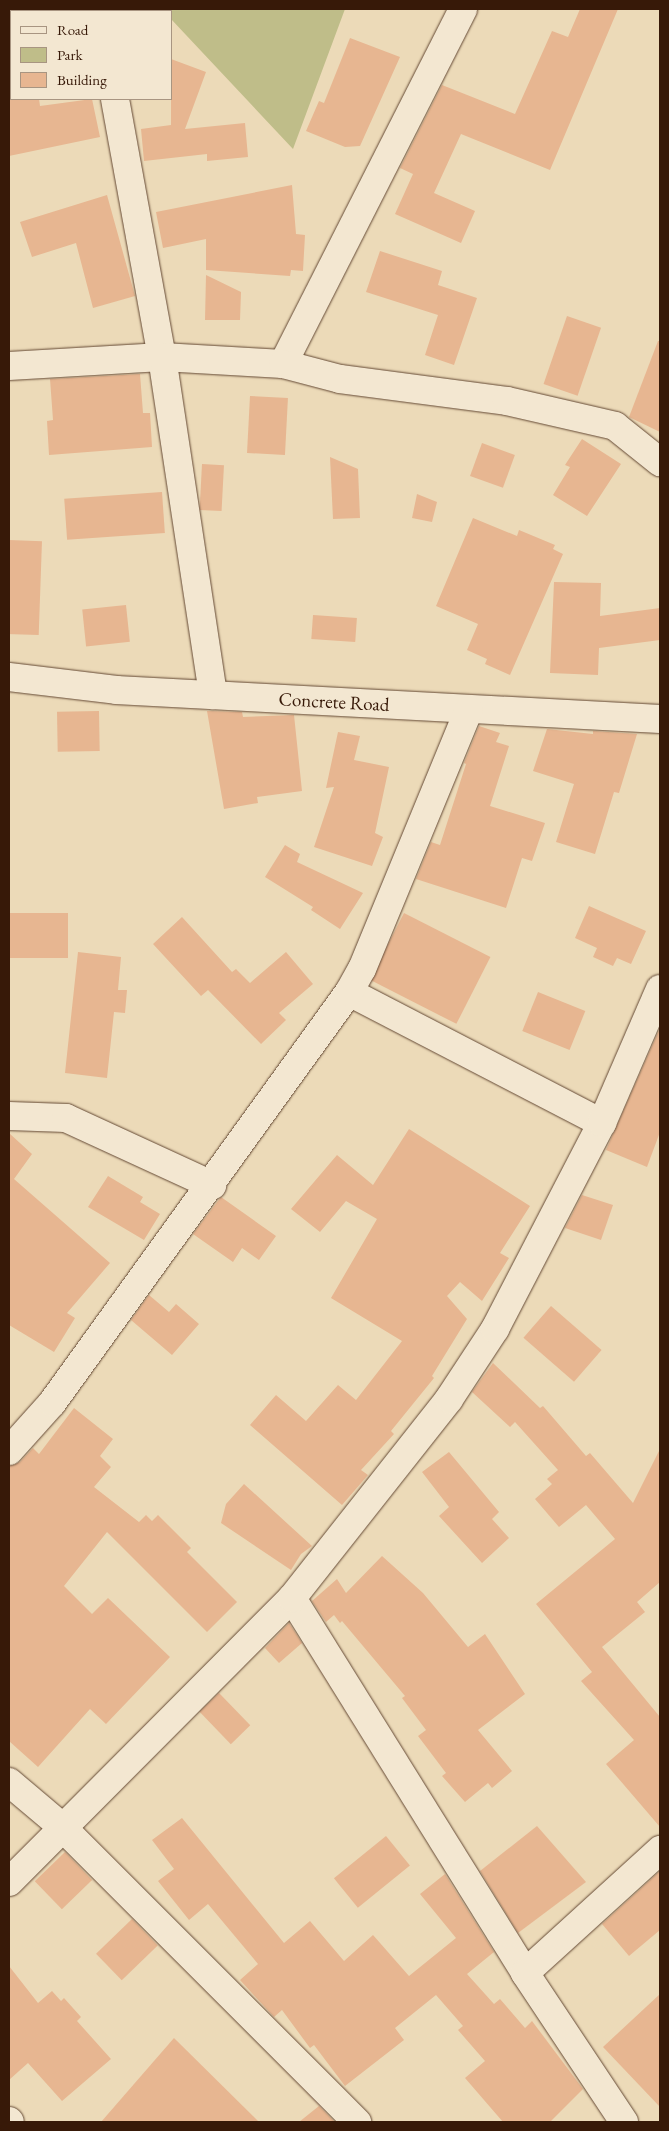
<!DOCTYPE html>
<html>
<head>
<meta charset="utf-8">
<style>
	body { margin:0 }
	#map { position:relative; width:669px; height:2131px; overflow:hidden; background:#ecdab8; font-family:"EB Garamond",serif }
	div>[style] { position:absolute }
	.green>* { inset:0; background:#bfbd89 }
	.building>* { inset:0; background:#e7b691; transform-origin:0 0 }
	.roads { filter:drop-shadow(0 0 1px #644934) drop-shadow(0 0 1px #644934) }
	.minor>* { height:28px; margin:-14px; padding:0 14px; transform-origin:14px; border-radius:14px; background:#f3e7d1 }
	span { translate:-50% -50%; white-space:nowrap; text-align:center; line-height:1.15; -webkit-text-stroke:5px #f3e7d1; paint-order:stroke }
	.street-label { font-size:19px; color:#371908 }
	.frame { position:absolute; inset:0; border:10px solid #371908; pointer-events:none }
	.legend { position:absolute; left:10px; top:10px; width:162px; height:90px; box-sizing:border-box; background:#f3e7d1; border:1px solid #a89581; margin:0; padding:6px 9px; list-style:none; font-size:15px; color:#371908 }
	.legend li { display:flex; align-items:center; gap:10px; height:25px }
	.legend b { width:25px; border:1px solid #a89581 }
</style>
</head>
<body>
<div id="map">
	<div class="green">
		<div style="clip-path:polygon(162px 9px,345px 9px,293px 149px,171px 19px,171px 11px)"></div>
	</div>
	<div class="building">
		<div style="clip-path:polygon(580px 9px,618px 9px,550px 170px,461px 134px,434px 193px,475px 211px,461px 243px,395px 214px,413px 174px,400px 168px,442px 85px,515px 114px,552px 31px,568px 37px)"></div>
		<div style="clip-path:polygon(350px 38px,400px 57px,360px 146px,345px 147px,306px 131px,319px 101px,324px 103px)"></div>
		<div style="clip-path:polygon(171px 59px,206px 72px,185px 129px,245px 123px,248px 157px,207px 161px,207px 154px,144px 161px,141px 129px,171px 125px)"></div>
		<div style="clip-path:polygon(9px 99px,39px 99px,40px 106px,92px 99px,100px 137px,9px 156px)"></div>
		<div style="clip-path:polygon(292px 185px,296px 234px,305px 235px,303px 271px,291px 270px,290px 276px,206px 270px,206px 239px,163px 248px,156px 212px)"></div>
		<div style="clip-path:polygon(107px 195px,135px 296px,93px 308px,76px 243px,32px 257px,20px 222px)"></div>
		<div style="clip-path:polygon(380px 251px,442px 271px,438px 285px,477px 298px,454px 365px,425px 355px,438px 315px,366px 292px)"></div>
		<div style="clip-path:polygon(206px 275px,241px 292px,240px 320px,205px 320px)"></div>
		<div style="left:567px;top:316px;width:36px;height:72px;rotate:19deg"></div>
		<div style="clip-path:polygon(658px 341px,660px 341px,660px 432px,629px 417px)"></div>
		<div style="clip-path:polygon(140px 374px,143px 413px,150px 413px,152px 447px,49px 455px,47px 421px,53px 420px,50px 379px)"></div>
		<div style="left:250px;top:396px;width:38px;height:57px;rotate:3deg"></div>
		<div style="clip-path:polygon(582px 439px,621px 464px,587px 516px,553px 495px,570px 467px,565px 465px)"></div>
		<div style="left:482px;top:443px;width:35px;height:35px;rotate:20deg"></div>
		<div style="clip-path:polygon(330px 457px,358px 469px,360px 518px,333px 519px)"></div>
		<div style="left:202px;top:464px;width:22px;height:46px;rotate:3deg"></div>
		<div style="left:162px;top:492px;width:41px;height:98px;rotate:86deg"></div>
		<div style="clip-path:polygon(417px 494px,437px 502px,432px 522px,412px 518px)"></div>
		<div style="clip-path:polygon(473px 518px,517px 536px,519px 530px,555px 545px,553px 549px,563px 554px,510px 675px,485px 664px,487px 659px,467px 650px,478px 624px,436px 606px)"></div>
		<div style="left:9px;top:540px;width:33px;height:94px;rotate:2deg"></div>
		<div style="clip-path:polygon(554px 582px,601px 583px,600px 616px,660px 608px,660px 640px,599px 648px,598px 675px,550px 673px)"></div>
		<div style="left:126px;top:605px;width:37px;height:44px;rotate:84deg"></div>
		<div style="left:313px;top:615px;width:44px;height:24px;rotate:4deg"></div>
		<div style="left:99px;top:711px;width:40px;height:42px;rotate:89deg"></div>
		<div style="clip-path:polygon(207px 711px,242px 712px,243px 717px,294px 715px,302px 791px,257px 797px,258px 803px,224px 809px)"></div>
		<div style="clip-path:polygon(479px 726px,500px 733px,496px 742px,509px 746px,490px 806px,545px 823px,532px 861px,522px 858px,506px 908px,416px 879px,431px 842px,440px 845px,466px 764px,464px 763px)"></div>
		<div style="clip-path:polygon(547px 729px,593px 734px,593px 731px,637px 734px,619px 793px,614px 792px,595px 854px,556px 842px,574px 784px,533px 771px)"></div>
		<div style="clip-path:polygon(338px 732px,360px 736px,354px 760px,389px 767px,375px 833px,383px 837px,372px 866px,314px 847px,334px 787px,326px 788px)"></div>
		<div style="clip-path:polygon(285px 845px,300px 854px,297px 862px,363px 893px,340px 929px,311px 910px,313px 907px,265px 877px)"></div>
		<div style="clip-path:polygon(589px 906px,646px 931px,631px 964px,617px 958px,613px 966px,593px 957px,597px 948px,575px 938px)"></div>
		<div style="left:9px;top:913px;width:59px;height:45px"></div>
		<div style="left:404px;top:913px;width:97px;height:75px;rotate:27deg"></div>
		<div style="clip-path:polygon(182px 917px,232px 972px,236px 969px,250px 983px,286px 952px,313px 984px,279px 1013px,286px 1020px,261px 1044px,208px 990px,201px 996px,153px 944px)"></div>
		<div style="clip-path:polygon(78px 952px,121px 957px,118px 990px,127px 990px,125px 1013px,114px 1012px,107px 1078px,65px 1073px)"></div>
		<div style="left:538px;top:992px;width:51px;height:42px;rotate:22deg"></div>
		<div style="clip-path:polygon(660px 1028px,660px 1132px,647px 1167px,606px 1150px)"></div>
		<div style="clip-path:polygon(409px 1129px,530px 1206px,500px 1253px,509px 1258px,482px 1301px,460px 1282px,447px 1296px,467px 1319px,432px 1376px,434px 1378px,391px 1431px,394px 1434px,361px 1470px,368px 1475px,342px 1505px,250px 1425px,276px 1395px,306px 1421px,338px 1385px,356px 1400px,402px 1341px,331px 1298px,377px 1219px,346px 1201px,320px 1232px,291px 1209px,337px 1155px,373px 1185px)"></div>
		<div style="clip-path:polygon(9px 1133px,32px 1154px,14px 1179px,110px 1263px,67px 1313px,75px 1318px,54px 1352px,9px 1325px)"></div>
		<div style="clip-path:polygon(108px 1176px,143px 1197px,140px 1202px,160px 1214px,144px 1240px,88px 1207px)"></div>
		<div style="clip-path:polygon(582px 1195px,613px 1205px,601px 1240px,565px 1228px)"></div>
		<div style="clip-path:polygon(221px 1197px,276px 1236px,259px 1260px,242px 1248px,233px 1262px,193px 1234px)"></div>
		<div style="clip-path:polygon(149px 1295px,169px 1312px,176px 1304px,199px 1324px,172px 1355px,131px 1320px)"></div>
		<div style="left:551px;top:1306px;width:67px;height:42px;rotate:41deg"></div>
		<div style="clip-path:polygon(493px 1363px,540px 1408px,543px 1406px,586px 1456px,590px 1453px,633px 1503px,660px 1449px,660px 1582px,637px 1602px,645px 1612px,602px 1647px,660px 1717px,660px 1827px,606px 1764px,634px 1740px,581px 1681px,592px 1672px,536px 1604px,615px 1539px,586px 1505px,559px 1527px,535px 1499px,552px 1484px,547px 1479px,558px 1470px,515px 1422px,510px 1427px,472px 1392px)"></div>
		<div style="clip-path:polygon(74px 1408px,113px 1439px,100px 1456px,111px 1467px,94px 1487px,139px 1522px,146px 1515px,152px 1521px,158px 1515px,191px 1548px,187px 1552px,237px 1602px,207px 1632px,107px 1532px,64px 1586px,92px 1614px,108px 1598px,170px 1657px,106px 1724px,90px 1709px,38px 1767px,9px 1741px,9px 1466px,20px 1462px,33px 1448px,39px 1454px)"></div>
		<div style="clip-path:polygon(449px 1452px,499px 1512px,492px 1519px,509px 1538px,482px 1563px,439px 1516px,449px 1507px,422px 1472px)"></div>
		<div style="clip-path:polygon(244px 1484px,312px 1546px,301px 1554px,291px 1570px,221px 1523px,226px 1504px)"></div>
		<div style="clip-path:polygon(382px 1556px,423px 1593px,468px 1647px,485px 1634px,525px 1694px,478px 1730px,512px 1771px,492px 1788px,488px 1783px,465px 1802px,442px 1776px,446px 1773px,418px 1736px,426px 1730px,402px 1698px,405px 1696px,342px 1621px,340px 1623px,334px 1615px,326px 1622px,312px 1601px,337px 1579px,346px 1593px)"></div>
		<div style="clip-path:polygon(289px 1623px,302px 1643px,279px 1663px,265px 1648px)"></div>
		<div style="left:219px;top:1693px;width:45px;height:27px;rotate:46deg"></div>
		<div style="clip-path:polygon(182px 1818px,284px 1943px,310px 1921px,344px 1961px,373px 1935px,409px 1976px,456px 1938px,420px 1894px,445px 1874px,494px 1952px,467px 1974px,494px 2004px,500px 1999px,525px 2028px,532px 2021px,583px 2089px,550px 2122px,503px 2122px,465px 2078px,485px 2061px,458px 2030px,463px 2026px,436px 1995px,395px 2028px,404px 2040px,345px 2086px,314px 2045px,310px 2048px,282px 2010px,274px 2017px,240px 1980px,258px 1964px,208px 1904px,189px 1920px,158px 1881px,174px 1869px,152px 1840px)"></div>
		<div style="clip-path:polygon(537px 1826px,586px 1882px,518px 1933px,480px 1871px)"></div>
		<div style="left:386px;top:1836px;width:38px;height:67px;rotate:51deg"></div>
		<div style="left:65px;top:1852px;width:39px;height:42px;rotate:46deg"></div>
		<div style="clip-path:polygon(660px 1871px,660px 1930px,629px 1956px,602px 1924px)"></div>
		<div style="left:132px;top:1919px;width:37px;height:50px;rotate:46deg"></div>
		<div style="clip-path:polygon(9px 1966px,38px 2003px,52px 1991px,61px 2001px,64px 1998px,81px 2017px,77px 2021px,111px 2059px,62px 2101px,28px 2063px,9px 2080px)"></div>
		<div style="clip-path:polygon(660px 1994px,660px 2107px,603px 2047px)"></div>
		<div style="clip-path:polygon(174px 2038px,259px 2122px,101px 2122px)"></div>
		<div style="clip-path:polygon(319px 2106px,335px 2122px,299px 2122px)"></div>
	</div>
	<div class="roads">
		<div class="minor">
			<div style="left:99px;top:9px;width:2px;rotate:63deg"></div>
			<div style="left:115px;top:99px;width:262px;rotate:79.7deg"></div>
			<div style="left:162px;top:357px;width:342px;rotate:81.4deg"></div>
			<div style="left:283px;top:364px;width:398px;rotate:-63.1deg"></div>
			<div style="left:9px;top:366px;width:153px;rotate:-3.4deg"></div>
			<div style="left:162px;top:357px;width:121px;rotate:3.3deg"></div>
			<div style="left:283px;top:364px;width:59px;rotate:14.7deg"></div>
			<div style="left:340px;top:379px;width:168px;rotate:7.5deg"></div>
			<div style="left:507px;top:401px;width:111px;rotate:13deg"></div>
			<div style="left:615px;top:426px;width:58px;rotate:38.7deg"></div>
			<div style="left:9px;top:677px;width:108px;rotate:6.9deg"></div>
			<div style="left:116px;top:690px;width:545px;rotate:3.05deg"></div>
			<div style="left:349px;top:992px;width:285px;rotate:27.4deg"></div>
			<div style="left:9px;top:1116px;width:57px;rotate:2deg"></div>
			<div style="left:66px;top:1118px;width:161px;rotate:24.7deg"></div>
			<div style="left:9px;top:1451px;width:64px;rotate:-48.1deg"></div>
			<div style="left:52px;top:1403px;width:507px;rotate:-54.15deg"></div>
			<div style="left:349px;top:992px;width:26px;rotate:-61deg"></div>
			<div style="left:362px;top:969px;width:280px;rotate:-67.6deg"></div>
			<div style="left:292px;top:1598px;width:441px;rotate:58.1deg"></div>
			<div style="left:525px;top:1973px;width:179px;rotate:56.4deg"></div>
			<div style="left:9px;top:1782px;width:68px;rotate:40.2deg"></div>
			<div style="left:61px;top:1826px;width:419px;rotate:45deg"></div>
			<div style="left:9px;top:1882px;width:401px;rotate:-45.1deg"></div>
			<div style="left:292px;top:1598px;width:253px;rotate:-51.7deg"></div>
			<div style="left:449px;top:1399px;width:84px;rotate:-56.7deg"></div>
			<div style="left:495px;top:1329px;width:232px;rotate:-62.6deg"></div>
			<div style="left:602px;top:1123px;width:146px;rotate:-66.6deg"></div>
			<div style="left:525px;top:1973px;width:183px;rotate:-42.3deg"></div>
			<div style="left:9px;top:2121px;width:1px;rotate:45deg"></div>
		</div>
	</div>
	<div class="street-label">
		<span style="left:334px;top:702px;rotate:3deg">Concrete Road</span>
	</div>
	<div class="frame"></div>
	<ul class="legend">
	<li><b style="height:6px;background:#f3e7d1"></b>Road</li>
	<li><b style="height:14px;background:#bfbd89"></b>Park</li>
	<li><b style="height:14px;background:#e7b691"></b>Building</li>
	</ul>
</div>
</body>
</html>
